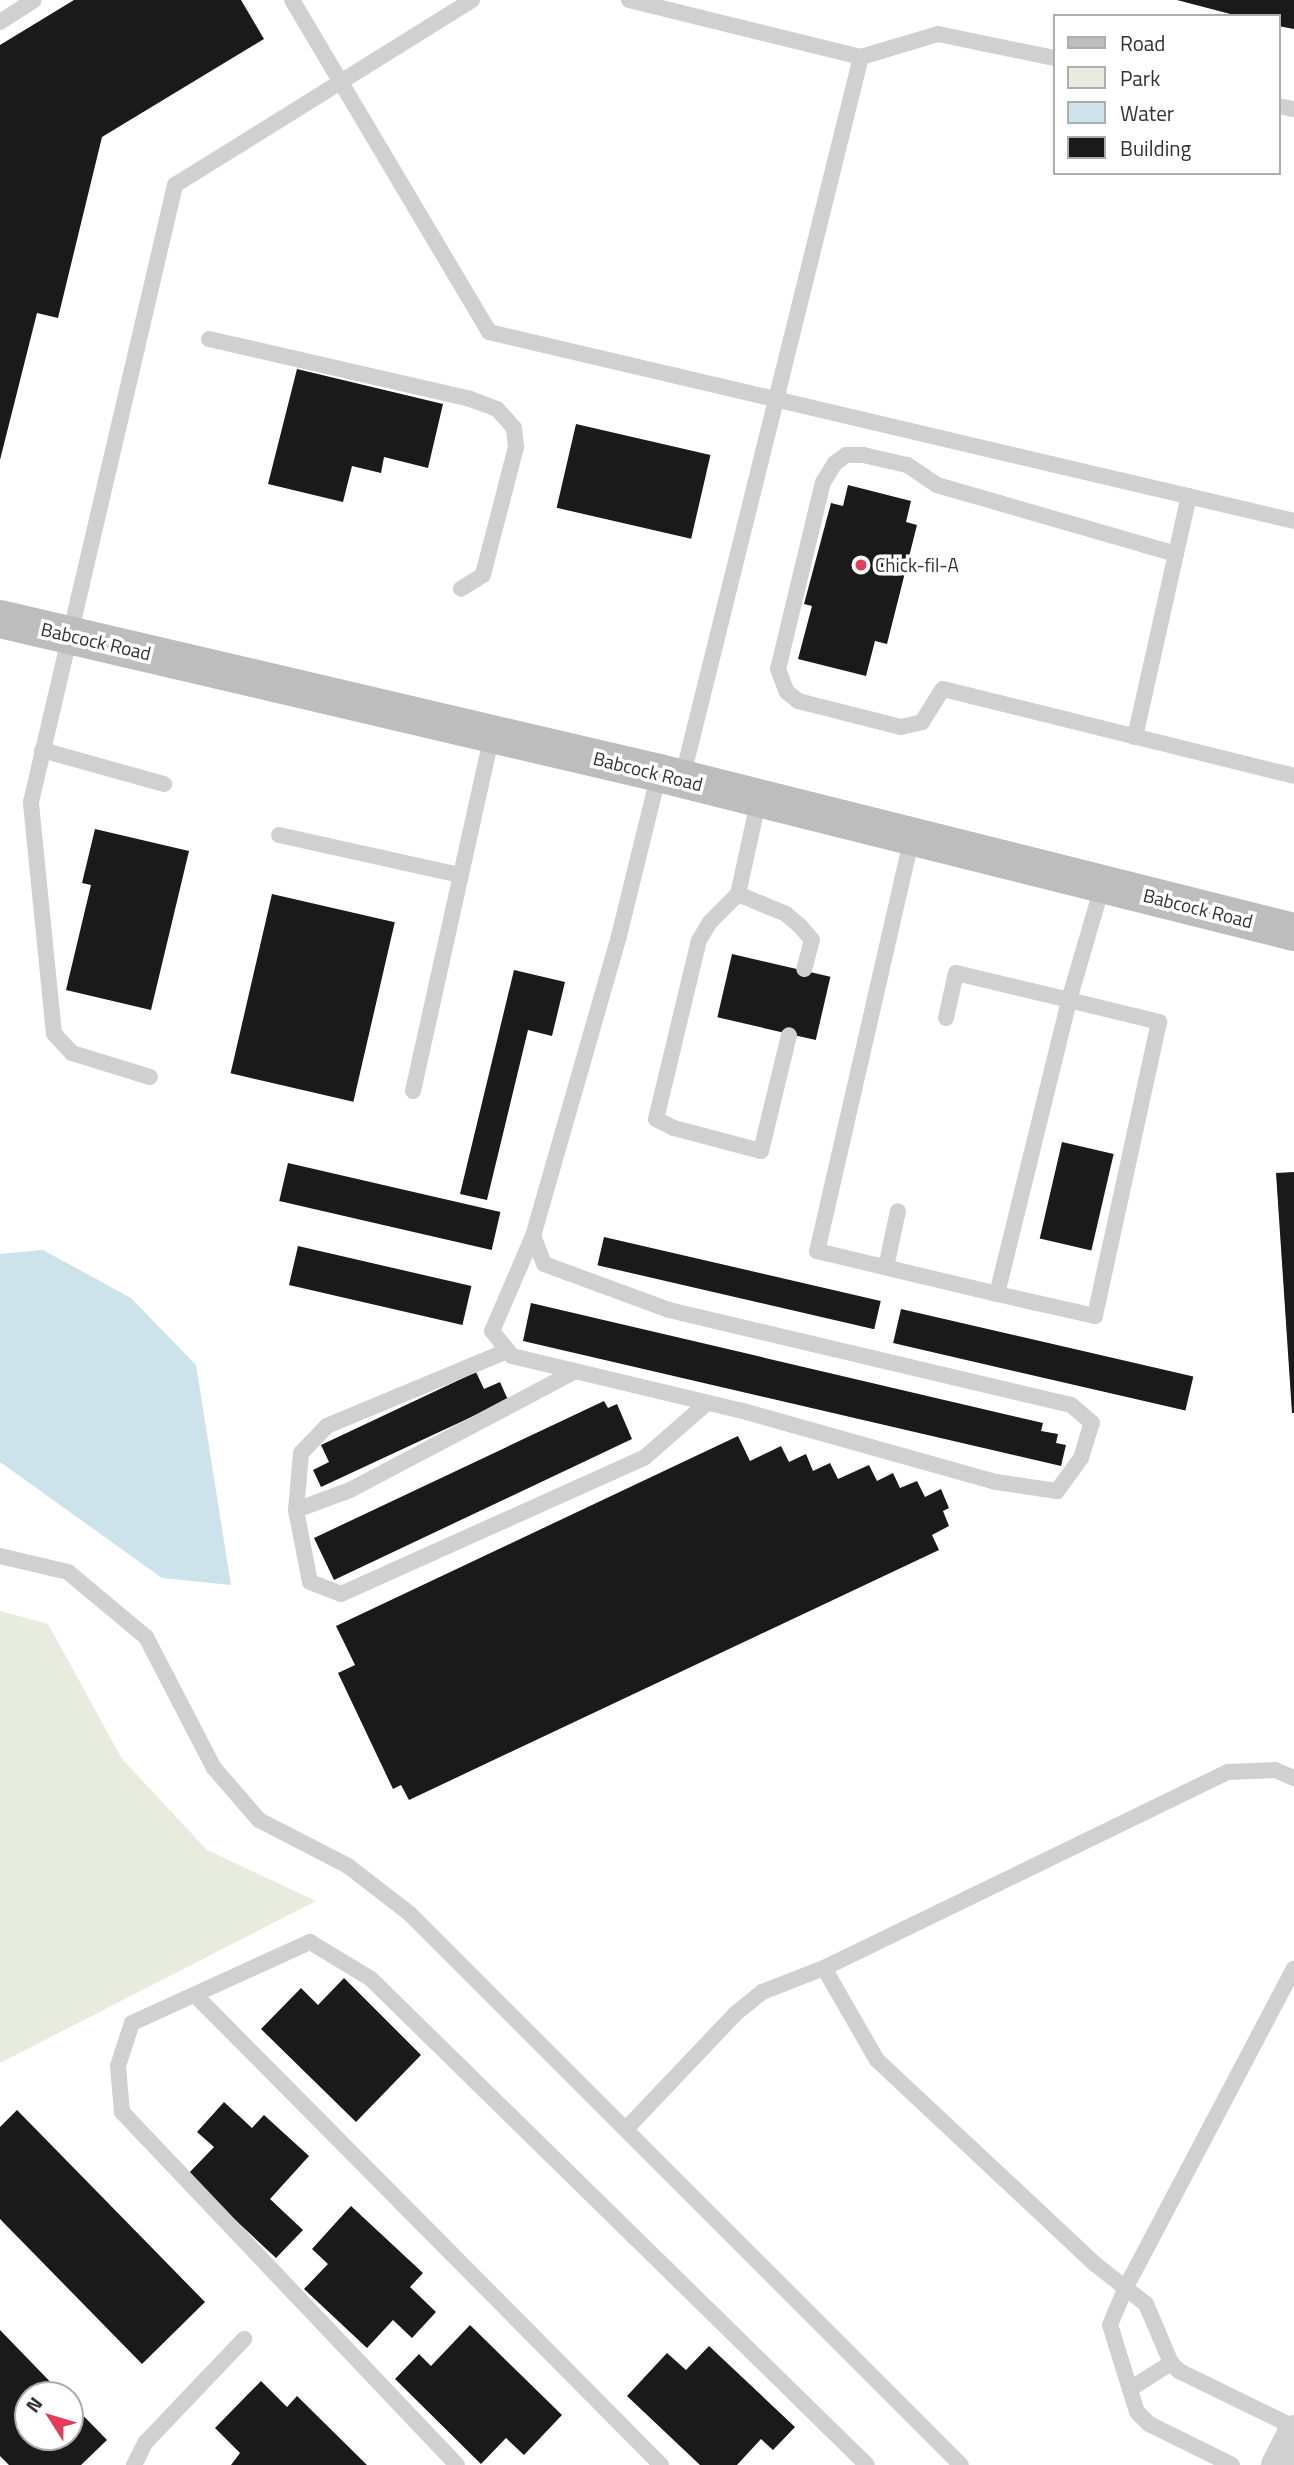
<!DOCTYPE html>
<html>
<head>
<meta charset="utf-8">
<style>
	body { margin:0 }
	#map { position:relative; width:1294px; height:2465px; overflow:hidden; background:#fff; font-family:"Titillium Web",sans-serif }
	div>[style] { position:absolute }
	.green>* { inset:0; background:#e7ecdf }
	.water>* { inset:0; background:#cce3eb }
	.building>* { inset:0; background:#1a1a1a; transform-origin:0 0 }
	.service>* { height:16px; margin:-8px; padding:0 8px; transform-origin:8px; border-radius:8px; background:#d0d0d0 }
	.minor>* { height:32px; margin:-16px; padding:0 16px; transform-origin:16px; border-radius:16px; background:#d0d0d0 }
	.secondary>* { height:38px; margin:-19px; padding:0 19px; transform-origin:19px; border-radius:19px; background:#bdbdbd }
	.dots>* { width:19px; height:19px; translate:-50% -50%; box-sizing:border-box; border:4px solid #fff; border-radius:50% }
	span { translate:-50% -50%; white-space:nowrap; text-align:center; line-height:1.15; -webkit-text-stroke:7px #fff; paint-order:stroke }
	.poi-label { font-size:19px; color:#333 }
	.left { translate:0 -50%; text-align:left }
	.street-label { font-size:19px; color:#333 }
	.legend { position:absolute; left:1053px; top:14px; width:228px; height:161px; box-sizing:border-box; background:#fff; border:2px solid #adadad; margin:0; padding:9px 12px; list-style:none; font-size:21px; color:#333 }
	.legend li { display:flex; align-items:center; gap:14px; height:35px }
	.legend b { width:35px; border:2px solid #adadad }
	.north { position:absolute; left:14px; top:2381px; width:70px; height:70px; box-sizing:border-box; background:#fff; border:2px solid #adadad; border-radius:50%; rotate:307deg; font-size:19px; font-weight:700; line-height:28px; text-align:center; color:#333 }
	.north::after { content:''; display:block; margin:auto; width:24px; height:32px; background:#e43b5a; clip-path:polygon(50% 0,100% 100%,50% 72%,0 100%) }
</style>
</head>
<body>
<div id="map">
	<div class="green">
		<div style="clip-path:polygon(0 1611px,48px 1624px,122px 1759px,207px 1850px,316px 1901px,0 2063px)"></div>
	</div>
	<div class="water">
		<div style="clip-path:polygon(43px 1250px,131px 1298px,196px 1365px,231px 1585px,162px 1578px,0 1462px,0 1254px)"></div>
	</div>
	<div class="building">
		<div style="clip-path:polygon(74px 0,241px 0,264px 39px,102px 137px,58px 318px,37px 313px,0 460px,0 45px)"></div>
		<div style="clip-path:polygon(1177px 0,1294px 0,1294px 29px,1278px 26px,1278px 16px,1238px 16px)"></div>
		<div style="clip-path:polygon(297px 369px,443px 404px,428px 468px,384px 457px,381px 473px,352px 466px,343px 502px,268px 484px)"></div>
		<div style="left:576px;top:424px;width:138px;height:86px;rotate:13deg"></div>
		<div style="clip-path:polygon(848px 485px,911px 501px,906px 522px,917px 525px,887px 644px,875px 641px,866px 676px,798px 659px,812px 606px,804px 604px,831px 503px,843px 506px)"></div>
		<div style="clip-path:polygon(95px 829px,189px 851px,151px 1010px,66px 990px,91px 885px,82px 883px)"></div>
		<div style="left:272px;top:894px;width:126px;height:184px;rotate:13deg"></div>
		<div style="left:732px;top:954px;width:101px;height:65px;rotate:13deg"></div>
		<div style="clip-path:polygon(514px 970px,565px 982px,552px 1036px,528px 1030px,487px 1200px,460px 1194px)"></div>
		<div style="left:1062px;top:1142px;width:53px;height:99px;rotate:13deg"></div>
		<div style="left:288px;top:1163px;width:218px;height:39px;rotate:13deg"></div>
		<div style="clip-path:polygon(1294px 1172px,1294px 1413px,1292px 1413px,1276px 1173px)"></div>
		<div style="left:604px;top:1237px;width:284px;height:29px;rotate:13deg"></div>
		<div style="left:298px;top:1246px;width:178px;height:40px;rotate:13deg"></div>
		<div style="clip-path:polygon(531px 1303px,1043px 1423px,1041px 1431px,1058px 1434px,1056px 1443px,1066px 1445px,1061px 1466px,523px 1341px)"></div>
		<div style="left:901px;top:1309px;width:300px;height:35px;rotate:13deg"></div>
		<div style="clip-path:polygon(476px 1372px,484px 1389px,500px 1382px,508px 1400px,321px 1487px,313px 1470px,329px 1462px,321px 1445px)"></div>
		<div style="clip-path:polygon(604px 1401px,608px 1408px,617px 1404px,632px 1439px,334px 1580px,314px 1538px)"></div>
		<div style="clip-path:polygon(738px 1436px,750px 1461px,781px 1446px,789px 1462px,806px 1454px,813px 1471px,830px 1463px,838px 1479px,869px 1465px,877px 1481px,893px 1473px,900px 1488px,917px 1481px,925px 1497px,941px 1489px,949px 1508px,943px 1511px,949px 1526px,932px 1535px,939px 1550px,409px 1800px,401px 1785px,393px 1789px,338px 1673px,355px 1665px,336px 1626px)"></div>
		<div style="clip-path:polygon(344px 1978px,421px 2055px,356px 2122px,261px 2029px,301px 1988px,318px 2005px)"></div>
		<div style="clip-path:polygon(224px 2102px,252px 2128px,264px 2115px,309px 2156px,270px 2199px,303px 2230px,276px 2258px,187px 2175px,214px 2147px,197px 2132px)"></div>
		<div style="clip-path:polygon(17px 2110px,205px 2302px,142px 2364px,0 2219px,0 2127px)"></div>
		<div style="clip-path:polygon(351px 2206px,423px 2273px,410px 2287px,436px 2312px,412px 2338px,393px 2320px,367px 2348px,304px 2289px,328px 2264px,312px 2249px)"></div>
		<div style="clip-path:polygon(470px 2325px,562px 2415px,524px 2455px,506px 2438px,481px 2464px,395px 2379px,419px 2354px,431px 2366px)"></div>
		<div style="clip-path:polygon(0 2330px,63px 2395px,28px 2395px,28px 2437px,70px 2437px,70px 2402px,107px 2440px,81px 2465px,9px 2465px,0 2456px)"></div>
		<div style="clip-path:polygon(709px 2346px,795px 2427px,773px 2450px,761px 2439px,737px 2465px,700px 2465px,627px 2396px,667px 2353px,686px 2370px)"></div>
		<div style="clip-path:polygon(261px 2381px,287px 2407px,297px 2396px,367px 2465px,231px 2465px,240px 2453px,215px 2428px)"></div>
	</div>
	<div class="service">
		<div style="left:292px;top:0;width:386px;rotate:59.3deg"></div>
		<div style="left:489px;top:332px;width:827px;rotate:13.21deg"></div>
		<div style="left:629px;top:0;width:239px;rotate:13.8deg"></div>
		<div style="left:0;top:22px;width:40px;rotate:-32.9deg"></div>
		<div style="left:1278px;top:106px;width:16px;rotate:11deg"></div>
		<div style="left:209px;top:339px;width:268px;rotate:12.9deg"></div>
		<div style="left:470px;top:399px;width:29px;rotate:20deg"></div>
		<div style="left:497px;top:409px;width:25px;rotate:48deg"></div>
		<div style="left:514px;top:428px;width:19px;rotate:84deg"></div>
		<div style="left:516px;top:447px;width:132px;rotate:104.5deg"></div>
		<div style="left:483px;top:575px;width:26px;rotate:148deg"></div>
		<div style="left:1176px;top:554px;width:249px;rotate:-163.9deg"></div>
		<div style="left:937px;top:485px;width:36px;rotate:-146deg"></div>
		<div style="left:907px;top:465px;width:45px;rotate:-167.2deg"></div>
		<div style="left:863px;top:455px;width:17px;rotate:180deg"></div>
		<div style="left:846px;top:455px;width:14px;rotate:144deg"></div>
		<div style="left:835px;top:463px;width:22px;rotate:122deg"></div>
		<div style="left:823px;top:482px;width:192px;rotate:103.5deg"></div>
		<div style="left:778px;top:669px;width:25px;rotate:69deg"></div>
		<div style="left:787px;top:692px;width:14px;rotate:39deg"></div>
		<div style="left:798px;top:701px;width:106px;rotate:14.2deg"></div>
		<div style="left:901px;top:727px;width:22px;rotate:-13deg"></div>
		<div style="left:922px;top:722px;width:39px;rotate:-58deg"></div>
		<div style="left:943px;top:689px;width:362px;rotate:13.9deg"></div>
		<div style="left:1135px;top:737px;width:247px;rotate:-77.4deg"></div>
		<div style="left:42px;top:750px;width:127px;rotate:15.6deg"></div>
		<div style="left:682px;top:779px;width:744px;rotate:-76.08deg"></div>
		<div style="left:861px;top:57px;width:80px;rotate:-16.6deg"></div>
		<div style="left:938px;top:34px;width:118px;rotate:11.7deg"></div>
		<div style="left:759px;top:798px;width:98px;rotate:102.3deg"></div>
		<div style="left:738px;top:894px;width:40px;rotate:135deg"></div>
		<div style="left:710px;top:922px;width:21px;rotate:121deg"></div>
		<div style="left:699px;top:940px;width:184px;rotate:103.5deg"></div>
		<div style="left:656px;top:1119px;width:20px;rotate:27deg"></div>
		<div style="left:674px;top:1128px;width:90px;rotate:14.8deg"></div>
		<div style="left:761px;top:1151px;width:119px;rotate:-76.4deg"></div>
		<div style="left:279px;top:835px;width:185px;rotate:12.5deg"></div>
		<div style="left:912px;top:837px;width:425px;rotate:102.9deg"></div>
		<div style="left:817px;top:1251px;width:185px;rotate:13.4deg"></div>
		<div style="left:738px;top:894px;width:52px;rotate:22.6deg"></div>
		<div style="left:786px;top:914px;width:18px;rotate:41deg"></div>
		<div style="left:800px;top:926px;width:18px;rotate:49deg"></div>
		<div style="left:812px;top:940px;width:30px;rotate:105deg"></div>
		<div style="left:946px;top:1018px;width:46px;rotate:-77.5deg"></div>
		<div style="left:956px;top:973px;width:116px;rotate:13.4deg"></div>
		<div style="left:1069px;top:1000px;width:93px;rotate:13.7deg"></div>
		<div style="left:1159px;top:1022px;width:301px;rotate:102.3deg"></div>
		<div style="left:1095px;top:1316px;width:100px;rotate:-167.3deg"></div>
		<div style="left:997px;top:1294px;width:303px;rotate:-76.2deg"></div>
		<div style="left:1069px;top:1000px;width:121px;rotate:-73.7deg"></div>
		<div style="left:150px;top:1077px;width:82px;rotate:-162.9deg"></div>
		<div style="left:72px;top:1053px;width:26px;rotate:-133deg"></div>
		<div style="left:54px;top:1034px;width:233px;rotate:-95.7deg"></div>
		<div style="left:31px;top:802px;width:634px;rotate:-76.86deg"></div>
		<div style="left:175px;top:185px;width:350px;rotate:-31.9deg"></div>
		<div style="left:413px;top:1091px;width:365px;rotate:-77.5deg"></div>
		<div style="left:533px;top:1236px;width:103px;rotate:113.3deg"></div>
		<div style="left:492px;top:1331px;width:32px;rotate:51deg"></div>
		<div style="left:512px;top:1356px;width:237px;rotate:13.4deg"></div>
		<div style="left:743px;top:1411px;width:263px;rotate:15.7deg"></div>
		<div style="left:996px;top:1482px;width:62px;rotate:8.4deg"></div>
		<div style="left:1057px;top:1491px;width:41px;rotate:-54deg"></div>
		<div style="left:1081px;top:1458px;width:37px;rotate:-73deg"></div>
		<div style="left:1092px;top:1423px;width:28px;rotate:-139deg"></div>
		<div style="left:1071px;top:1405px;width:413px;rotate:-166.7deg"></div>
		<div style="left:669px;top:1310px;width:133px;rotate:-159.8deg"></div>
		<div style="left:544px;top:1264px;width:30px;rotate:-111deg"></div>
		<div style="left:533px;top:1236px;width:312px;rotate:-74deg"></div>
		<div style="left:619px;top:936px;width:168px;rotate:-76.2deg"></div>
		<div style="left:886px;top:1267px;width:57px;rotate:-77.9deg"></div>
		<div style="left:507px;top:1351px;width:195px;rotate:157.4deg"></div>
		<div style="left:327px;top:1426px;width:37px;rotate:134deg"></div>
		<div style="left:301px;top:1453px;width:57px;rotate:95deg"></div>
		<div style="left:296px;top:1510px;width:73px;rotate:79deg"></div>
		<div style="left:310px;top:1582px;width:33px;rotate:21deg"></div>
		<div style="left:341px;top:1594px;width:332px;rotate:-24.2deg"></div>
		<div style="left:644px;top:1458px;width:84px;rotate:-41.1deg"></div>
		<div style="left:296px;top:1510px;width:58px;rotate:-20.3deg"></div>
		<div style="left:350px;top:1490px;width:253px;rotate:-27.8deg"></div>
		<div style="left:0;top:1556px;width:70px;rotate:13.2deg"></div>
		<div style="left:68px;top:1572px;width:102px;rotate:39.8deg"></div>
		<div style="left:146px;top:1637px;width:148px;rotate:62.6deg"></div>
		<div style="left:214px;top:1768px;width:69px;rotate:49.1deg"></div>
		<div style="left:259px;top:1820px;width:100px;rotate:27.3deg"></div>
		<div style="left:348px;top:1866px;width:78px;rotate:37.7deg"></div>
		<div style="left:410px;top:1914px;width:779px;rotate:45deg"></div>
		<div style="left:824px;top:1968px;width:106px;rotate:60.1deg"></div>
		<div style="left:877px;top:2060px;width:299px;rotate:43.1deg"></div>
		<div style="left:1095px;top:2264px;width:65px;rotate:38.1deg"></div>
		<div style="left:1146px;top:2304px;width:64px;rotate:67deg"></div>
		<div style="left:1171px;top:2363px;width:11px;rotate:45deg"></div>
		<div style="left:1179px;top:2371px;width:128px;rotate:26deg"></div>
		<div style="left:195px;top:1995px;width:662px;rotate:45.24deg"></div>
		<div style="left:626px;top:2129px;width:158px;rotate:-46.5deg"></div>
		<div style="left:735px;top:2014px;width:35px;rotate:-39deg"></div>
		<div style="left:762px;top:1992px;width:66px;rotate:-21.2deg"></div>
		<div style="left:824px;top:1968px;width:449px;rotate:-25.9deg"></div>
		<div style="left:1228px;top:1772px;width:47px;rotate:-2.4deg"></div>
		<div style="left:1275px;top:1770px;width:21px;rotate:23deg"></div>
		<div style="left:1130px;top:2389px;width:49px;rotate:-32.4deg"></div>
		<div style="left:134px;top:2465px;width:25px;rotate:-63deg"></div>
		<div style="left:145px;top:2443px;width:144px;rotate:-46.4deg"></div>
		<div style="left:457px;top:2465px;width:487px;rotate:-133.5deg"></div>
		<div style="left:122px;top:2112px;width:46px;rotate:-95deg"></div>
		<div style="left:118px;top:2066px;width:45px;rotate:-72deg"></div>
		<div style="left:132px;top:2023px;width:196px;rotate:-24.5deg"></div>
		<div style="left:310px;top:1942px;width:71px;rotate:31.2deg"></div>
		<div style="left:371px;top:1979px;width:694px;rotate:44.42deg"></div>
		<div style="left:1232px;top:2465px;width:93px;rotate:-153.7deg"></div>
		<div style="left:1149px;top:2424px;width:17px;rotate:-135deg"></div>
		<div style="left:1137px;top:2412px;width:91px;rotate:-107.2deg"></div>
		<div style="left:1110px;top:2325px;width:41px;rotate:-67.2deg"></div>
		<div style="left:1126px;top:2287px;width:360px;rotate:-62.2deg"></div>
	</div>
	<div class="minor">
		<div style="left:1277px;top:2465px;width:38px;rotate:-63deg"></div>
	</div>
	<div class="secondary">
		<div style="left:0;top:619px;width:677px;rotate:13.15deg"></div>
		<div style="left:659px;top:773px;width:655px;rotate:14.06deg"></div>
	</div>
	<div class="dots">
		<div style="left:861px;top:565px;background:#e43b5a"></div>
	</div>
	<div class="poi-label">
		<span class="left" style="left:875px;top:565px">Chick-fil-A</span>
	</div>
	<div class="street-label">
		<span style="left:96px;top:641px;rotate:13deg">Babcock Road</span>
		<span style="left:648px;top:771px;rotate:14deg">Babcock Road</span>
		<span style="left:1198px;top:908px;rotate:14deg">Babcock Road</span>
	</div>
	<ul class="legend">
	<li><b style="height:9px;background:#bdbdbd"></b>Road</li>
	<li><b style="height:19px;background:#e7ecdf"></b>Park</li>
	<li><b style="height:19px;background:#cce3eb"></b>Water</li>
	<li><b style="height:19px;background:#1a1a1a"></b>Building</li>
	</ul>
	<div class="north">N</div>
</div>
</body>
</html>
